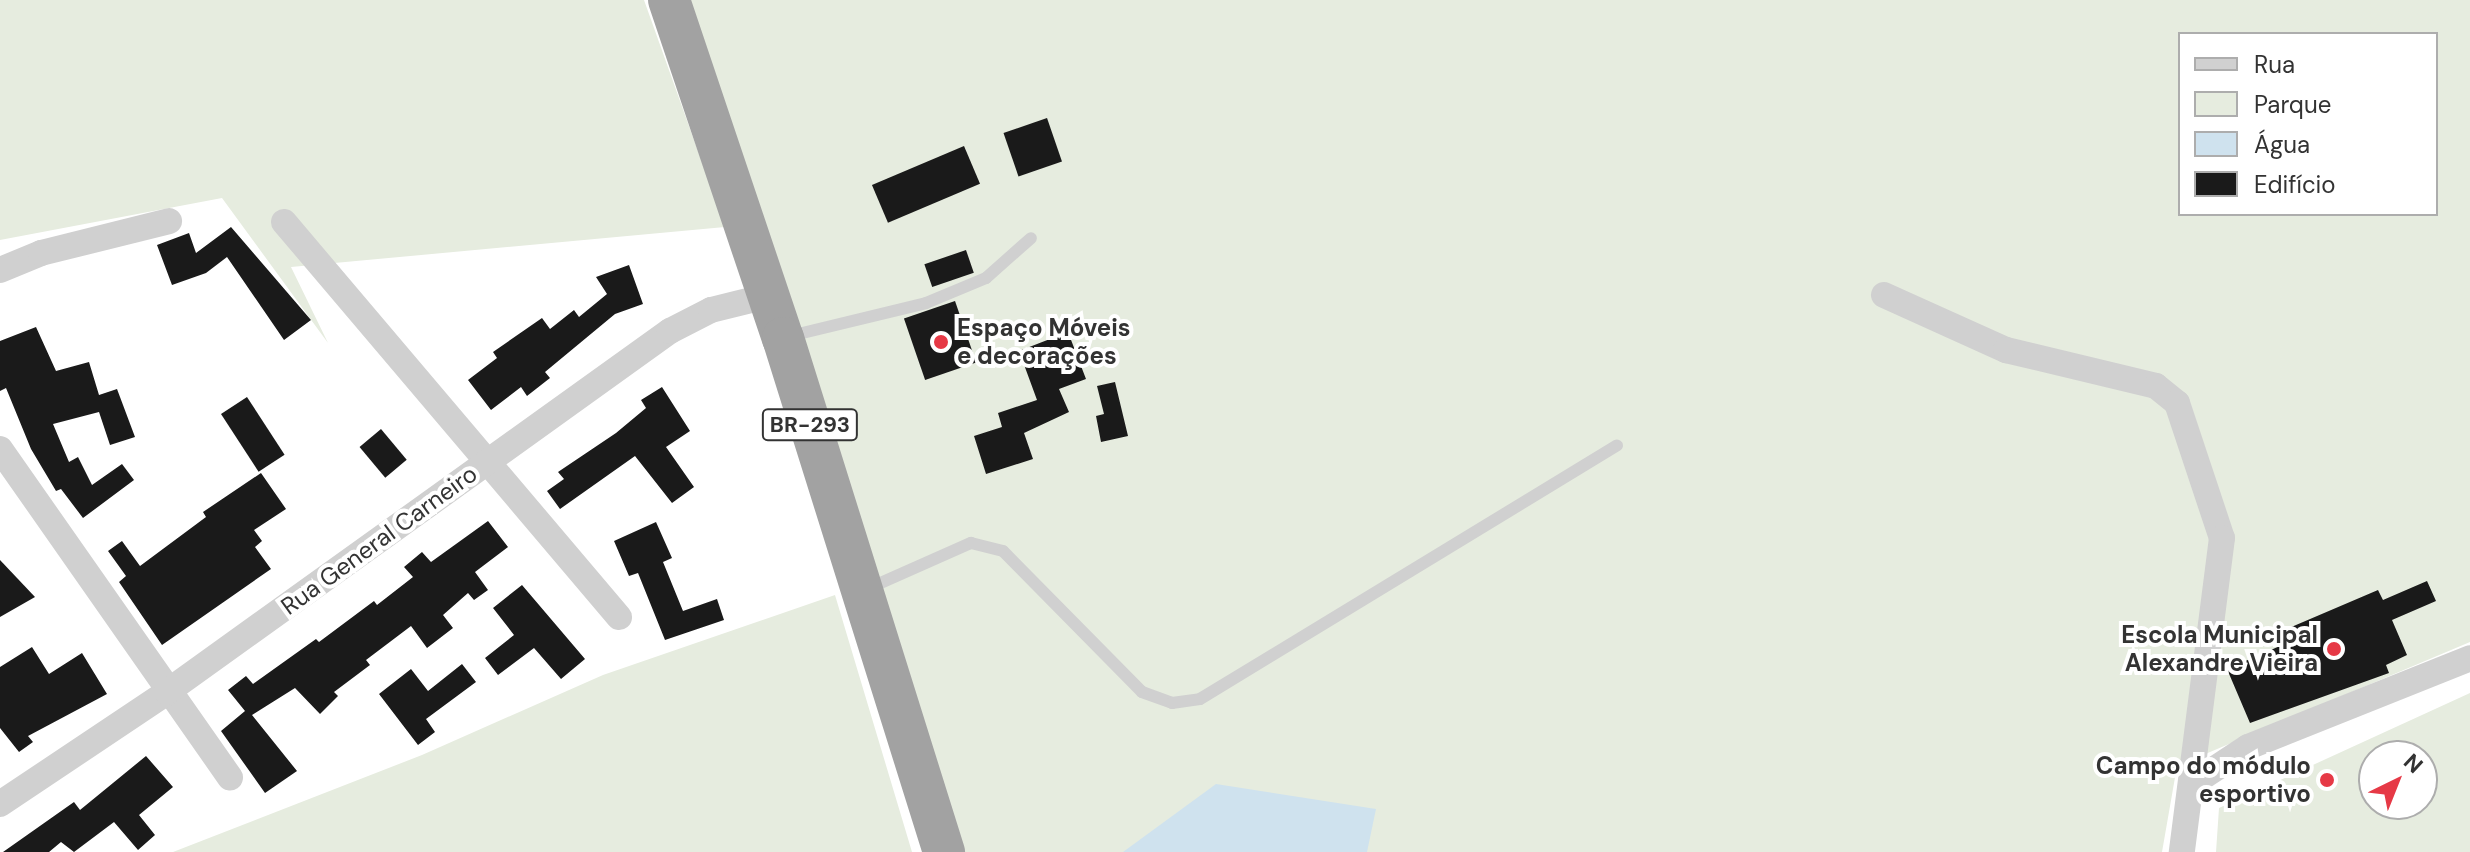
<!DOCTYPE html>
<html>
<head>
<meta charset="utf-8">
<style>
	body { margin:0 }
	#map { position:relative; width:2470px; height:852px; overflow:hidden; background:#fff; font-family:"DM Sans",sans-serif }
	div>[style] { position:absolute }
	.green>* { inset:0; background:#e6ecdf }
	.water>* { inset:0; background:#cfe2ee }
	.building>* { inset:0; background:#1a1a1a; transform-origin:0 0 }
	.service>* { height:12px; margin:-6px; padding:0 6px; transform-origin:6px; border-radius:6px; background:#d0d0d0 }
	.minor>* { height:26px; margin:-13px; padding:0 13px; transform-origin:13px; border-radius:13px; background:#d0d0d0 }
	.trunk>* { height:42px; margin:-21px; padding:0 21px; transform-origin:21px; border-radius:21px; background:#a2a2a2 }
	.dots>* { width:22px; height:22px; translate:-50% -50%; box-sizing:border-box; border:4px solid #fff; border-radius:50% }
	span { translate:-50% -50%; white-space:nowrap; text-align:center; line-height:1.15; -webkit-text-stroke:8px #fff; paint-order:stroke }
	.shield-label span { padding:2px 6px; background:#fff; border:2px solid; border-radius:6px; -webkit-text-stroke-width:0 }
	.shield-label { font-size:22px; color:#333; font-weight:700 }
	.poi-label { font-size:24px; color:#333; font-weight:700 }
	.left { translate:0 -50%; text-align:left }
	.right { translate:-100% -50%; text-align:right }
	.street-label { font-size:24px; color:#333 }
	.legend { position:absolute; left:2178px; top:32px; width:260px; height:184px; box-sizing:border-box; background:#fff; border:2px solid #adadad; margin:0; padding:10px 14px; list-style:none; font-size:24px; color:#333 }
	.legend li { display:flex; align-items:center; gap:16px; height:40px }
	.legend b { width:40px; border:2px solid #adadad }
	.north { position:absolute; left:2358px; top:740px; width:80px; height:80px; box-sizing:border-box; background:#fff; border:2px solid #adadad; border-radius:50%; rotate:43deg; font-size:22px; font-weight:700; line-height:32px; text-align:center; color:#333 }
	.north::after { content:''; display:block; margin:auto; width:28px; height:36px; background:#e63946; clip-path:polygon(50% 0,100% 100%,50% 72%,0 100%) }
</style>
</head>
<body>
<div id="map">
	<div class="green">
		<div style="clip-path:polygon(0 0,644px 0,725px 227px,291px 267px,328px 343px,222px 198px,0 240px)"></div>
		<div style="clip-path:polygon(evenodd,687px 0,2470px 0,2470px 642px,2177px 766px,2162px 852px,958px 852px,687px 0,2180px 34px,2436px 34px,2436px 214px,2180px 214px,2180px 34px)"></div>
		<div style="clip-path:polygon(835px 595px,912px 852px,173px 852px,422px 755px,603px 675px)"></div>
		<div style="clip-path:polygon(evenodd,2470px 693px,2470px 852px,2216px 852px,2219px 808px,2470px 693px,2422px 756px,2422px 804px,2374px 804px,2374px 756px,2422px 756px)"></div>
	</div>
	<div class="water">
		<div style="clip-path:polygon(1216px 784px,1376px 809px,1367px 852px,1123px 852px)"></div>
	</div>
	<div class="building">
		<div style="left:1047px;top:118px;width:46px;height:46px;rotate:71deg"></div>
		<div style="left:964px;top:146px;width:41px;height:100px;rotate:67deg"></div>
		<div style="clip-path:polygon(231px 227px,311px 320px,284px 340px,227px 257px,206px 273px,172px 285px,157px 245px,189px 233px,196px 253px)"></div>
		<div style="left:966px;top:250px;width:24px;height:44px;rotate:71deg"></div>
		<div style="clip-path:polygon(629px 265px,643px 304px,615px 314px,545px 372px,550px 378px,527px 396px,521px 387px,491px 410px,468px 380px,497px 358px,493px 352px,542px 318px,550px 329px,574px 310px,579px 317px,607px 294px,596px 277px)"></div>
		<div style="left:955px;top:301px;width:65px;height:54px;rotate:71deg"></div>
		<div style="clip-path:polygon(36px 327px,56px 371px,89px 362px,99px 395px,117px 389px,135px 437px,110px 445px,99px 412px,53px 424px,69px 462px,78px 457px,92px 485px,122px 464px,134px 480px,83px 518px,61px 489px,56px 491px,31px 449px,6px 388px,0 391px,0 341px)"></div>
		<div style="clip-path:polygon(1068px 332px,1086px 379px,1059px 389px,1069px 412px,1024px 433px,1033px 459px,986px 474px,974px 436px,1002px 427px,998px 413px,1037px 400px,1019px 351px)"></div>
		<div style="clip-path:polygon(1115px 382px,1128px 436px,1101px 442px,1096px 416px,1104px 414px,1097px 386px)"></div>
		<div style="clip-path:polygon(662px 387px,690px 431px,666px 447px,694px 487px,672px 503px,635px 456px,560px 509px,547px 491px,564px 479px,558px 472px,616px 433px,646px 408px,641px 400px)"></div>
		<div style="left:247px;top:397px;width:69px;height:31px;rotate:57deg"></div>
		<div style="left:381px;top:429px;width:40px;height:28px;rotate:50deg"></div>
		<div style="clip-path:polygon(261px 473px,286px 509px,254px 530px,262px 541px,255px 547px,271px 569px,162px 645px,119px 582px,126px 576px,108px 551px,122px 541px,140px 566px,206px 517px,203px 512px)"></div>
		<div style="clip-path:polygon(488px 521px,508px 547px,475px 572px,488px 590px,474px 600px,468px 593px,443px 615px,453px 628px,427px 648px,411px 626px,366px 660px,370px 665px,334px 692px,338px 696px,320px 714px,295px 688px,252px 715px,297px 771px,265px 793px,221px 731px,245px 711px,228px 690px,246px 676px,253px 684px,316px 639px,319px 642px,374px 601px,377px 605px,413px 577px,404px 567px,422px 552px,431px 562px)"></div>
		<div style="clip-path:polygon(656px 522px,672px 558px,663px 562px,683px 611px,717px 599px,724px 620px,665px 640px,638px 573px,629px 576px,614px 541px)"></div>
		<div style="clip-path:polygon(0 560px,35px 597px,0 617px)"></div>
		<div style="clip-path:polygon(2427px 581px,2436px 601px,2392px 620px,2407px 655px,2386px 665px,2389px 673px,2250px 723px,2227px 669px,2294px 640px,2289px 628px,2378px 590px,2383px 600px)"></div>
		<div style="clip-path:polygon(522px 585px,585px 659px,561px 679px,534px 648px,498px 675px,485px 658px,514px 635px,493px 608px)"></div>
		<div style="clip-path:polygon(32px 647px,49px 674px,82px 653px,107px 694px,28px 736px,33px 742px,19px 752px,0 728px,0 667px)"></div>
		<div style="clip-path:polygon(462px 664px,476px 682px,426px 719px,435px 732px,418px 745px,379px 694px,411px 669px,428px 691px)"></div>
		<div style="clip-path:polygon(146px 756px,173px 787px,139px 815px,155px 835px,138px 850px,114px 822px,74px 852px,61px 842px,49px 852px,3px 852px,74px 802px,80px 810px)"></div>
	</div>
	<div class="service">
		<div style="left:790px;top:336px;width:140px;rotate:-13.6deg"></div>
		<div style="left:926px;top:303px;width:65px;rotate:-22.6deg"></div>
		<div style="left:986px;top:278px;width:60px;rotate:-41.6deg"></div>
		<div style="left:867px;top:589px;width:114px;rotate:-23.9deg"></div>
		<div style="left:971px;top:543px;width:33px;rotate:14deg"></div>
		<div style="left:1003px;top:551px;width:198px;rotate:45.4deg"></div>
		<div style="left:1142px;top:692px;width:32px;rotate:20deg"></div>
		<div style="left:1172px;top:703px;width:28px;rotate:-8deg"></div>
		<div style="left:1200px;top:699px;width:488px;rotate:-31.3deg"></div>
	</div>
	<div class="minor">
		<div style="left:284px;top:222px;width:518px;rotate:49.7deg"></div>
		<div style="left:0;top:270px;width:44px;rotate:-22.5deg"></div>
		<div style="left:41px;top:253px;width:132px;rotate:-14deg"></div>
		<div style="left:1884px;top:295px;width:134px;rotate:24.3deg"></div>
		<div style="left:2006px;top:350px;width:154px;rotate:13.5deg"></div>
		<div style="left:2156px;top:386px;width:27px;rotate:39deg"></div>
		<div style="left:2177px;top:403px;width:142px;rotate:71.6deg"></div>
		<div style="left:2222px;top:538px;width:317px;rotate:97.3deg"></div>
		<div style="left:0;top:449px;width:401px;rotate:55deg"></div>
		<div style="left:2192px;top:784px;width:67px;rotate:-33.5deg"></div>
		<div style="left:2248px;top:747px;width:239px;rotate:-21.8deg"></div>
		<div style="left:0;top:804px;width:201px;rotate:-33.8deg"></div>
		<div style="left:167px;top:692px;width:619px;rotate:-35.67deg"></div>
		<div style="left:670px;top:331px;width:46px;rotate:-27.1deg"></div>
		<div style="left:711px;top:310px;width:58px;rotate:-14deg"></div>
	</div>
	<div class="trunk">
		<div style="left:669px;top:0;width:357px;rotate:71.4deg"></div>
		<div style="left:783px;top:338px;width:539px;rotate:72.61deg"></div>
	</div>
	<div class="dots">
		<div style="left:941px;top:342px;background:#e63946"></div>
		<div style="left:2334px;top:649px;background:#e63946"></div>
		<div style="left:2327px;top:780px;background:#e63946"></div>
	</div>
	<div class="shield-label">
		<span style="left:810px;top:425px">BR-293</span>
	</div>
	<div class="poi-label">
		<span class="left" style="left:957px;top:342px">Espaço Móveis<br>e decorações</span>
		<span class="right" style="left:2318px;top:649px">Escola Municipal<br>Alexandre Vieira</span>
		<span class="right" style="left:2311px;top:780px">Campo do módulo<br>esportivo</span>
	</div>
	<div class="street-label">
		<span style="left:379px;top:540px;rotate:-36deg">Rua General Carneiro</span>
	</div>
	<ul class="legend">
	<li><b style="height:10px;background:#d0d0d0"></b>Rua</li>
	<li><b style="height:22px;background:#e6ecdf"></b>Parque</li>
	<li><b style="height:22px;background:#cfe2ee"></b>Água</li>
	<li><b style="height:22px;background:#1a1a1a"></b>Edifício</li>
	</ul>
	<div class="north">N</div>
</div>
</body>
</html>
